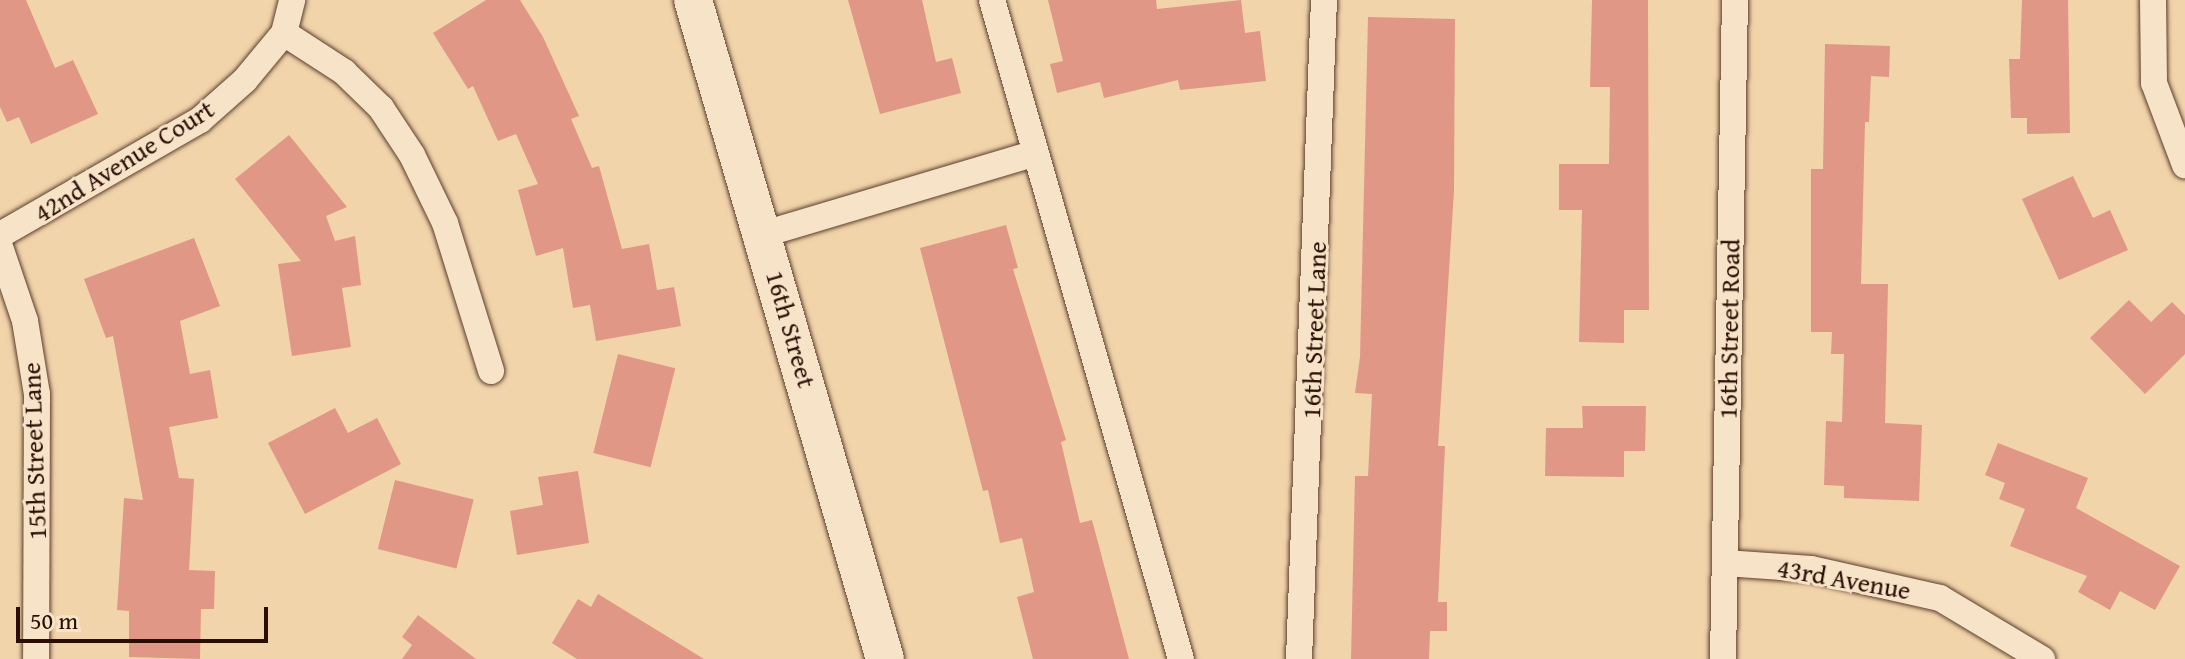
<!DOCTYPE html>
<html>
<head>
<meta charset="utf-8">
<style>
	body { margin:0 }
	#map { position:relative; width:2185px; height:659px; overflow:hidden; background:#f1d4aa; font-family:"Gentium Book Plus",serif }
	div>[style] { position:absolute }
	.building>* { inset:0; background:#e19786; transform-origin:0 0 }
	.roads { filter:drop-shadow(0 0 2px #5c3f2d) drop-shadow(0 0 2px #5c3f2d) }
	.minor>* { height:26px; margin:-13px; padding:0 13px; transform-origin:13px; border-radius:13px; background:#f6e3c8 }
	.secondary>* { height:38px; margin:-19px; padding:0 19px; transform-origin:19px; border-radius:19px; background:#f6e3c8 }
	span { translate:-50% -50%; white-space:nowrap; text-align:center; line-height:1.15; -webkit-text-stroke:6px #f6e3c8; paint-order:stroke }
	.street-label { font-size:26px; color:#2a0d03 }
	.scale { position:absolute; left:16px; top:607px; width:252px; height:36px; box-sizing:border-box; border:4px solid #2a0d03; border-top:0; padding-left:10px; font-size:24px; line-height:28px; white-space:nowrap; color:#2a0d03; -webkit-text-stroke:6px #f6e3c8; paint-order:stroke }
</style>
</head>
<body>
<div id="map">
	<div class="building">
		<div style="clip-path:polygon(0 0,26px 0,55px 68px,73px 60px,98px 114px,31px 144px,19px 117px,7px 122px,0 107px)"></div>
		<div style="clip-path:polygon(486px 0,520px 0,543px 37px,579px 116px,571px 119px,592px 168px,599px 166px,622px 249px,649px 244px,657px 290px,674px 287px,681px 326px,596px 341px,590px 305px,573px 308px,563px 248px,536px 256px,518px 190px,538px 184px,516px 134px,498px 141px,473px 86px,468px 89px,433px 33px)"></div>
		<div style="clip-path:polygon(848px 0,922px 0,936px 62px,952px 58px,961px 93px,880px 114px)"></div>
		<div style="clip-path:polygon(1048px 0,1156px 0,1157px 9px,1241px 0,1245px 33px,1260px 31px,1266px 81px,1180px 90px,1178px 80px,1104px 98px,1100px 82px,1057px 93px,1050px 64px,1063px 61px)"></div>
		<div style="clip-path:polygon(1592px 0,1648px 0,1649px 310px,1624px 310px,1624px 343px,1579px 342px,1582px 210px,1559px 210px,1559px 164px,1609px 164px,1610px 87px,1590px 87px)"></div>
		<div style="clip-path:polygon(2022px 0,2068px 0,2070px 133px,2027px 134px,2027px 118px,2011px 118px,2009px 59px,2020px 59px)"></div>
		<div style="clip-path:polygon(1368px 17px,1455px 19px,1454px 191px,1438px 446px,1445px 446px,1438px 602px,1447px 602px,1447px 631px,1430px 631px,1429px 659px,1351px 659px,1355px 476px,1368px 476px,1372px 394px,1355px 393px,1360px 357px)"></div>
		<div style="clip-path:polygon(1825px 44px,1890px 46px,1889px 77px,1871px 76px,1869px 122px,1865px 122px,1861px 284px,1888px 284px,1885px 423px,1922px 425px,1919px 501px,1844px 498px,1844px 486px,1824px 485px,1826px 421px,1842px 422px,1844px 354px,1831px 354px,1832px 332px,1811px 332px,1811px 169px,1823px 169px)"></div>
		<div style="clip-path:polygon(289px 135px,347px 207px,326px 216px,335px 241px,355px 236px,361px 285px,342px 288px,351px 347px,292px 356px,278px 264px,301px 261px,235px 179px)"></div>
		<div style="clip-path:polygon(2073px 176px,2093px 218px,2110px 210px,2128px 250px,2059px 280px,2022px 199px)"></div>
		<div style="clip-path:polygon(1006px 225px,1018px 268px,1013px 269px,1066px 440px,1061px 442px,1080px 523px,1092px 520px,1129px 659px,1033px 659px,1017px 597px,1034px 592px,1022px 538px,1000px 543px,988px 490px,983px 491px,920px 248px)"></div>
		<div style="clip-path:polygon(194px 238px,220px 306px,180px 321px,190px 374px,210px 370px,218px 418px,169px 427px,179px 478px,194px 479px,189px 570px,215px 571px,214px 609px,201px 609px,200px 659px,129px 657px,129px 611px,117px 610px,124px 498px,143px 500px,113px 336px,106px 338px,84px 279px)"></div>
		<div style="clip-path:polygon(2129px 300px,2151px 322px,2172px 302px,2185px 315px,2185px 354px,2145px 394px,2090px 338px)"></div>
		<div style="left:618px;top:354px;width:59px;height:102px;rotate:14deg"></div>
		<div style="clip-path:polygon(1582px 406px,1646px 406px,1645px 451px,1624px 451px,1624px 477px,1545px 476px,1546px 428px,1583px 428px)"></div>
		<div style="clip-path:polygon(335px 408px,348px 433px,377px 418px,401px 464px,305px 514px,268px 443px)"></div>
		<div style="clip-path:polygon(1998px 443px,2088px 478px,2076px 508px,2180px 566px,2155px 610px,2120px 591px,2110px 610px,2078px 592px,2087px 576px,2010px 546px,2025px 509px,1999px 499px,2005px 483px,1985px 475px)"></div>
		<div style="clip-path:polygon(578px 471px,589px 543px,517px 555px,510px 511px,543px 505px,538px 477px)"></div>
		<div style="left:395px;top:480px;width:81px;height:71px;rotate:14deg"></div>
		<div style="clip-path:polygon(598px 594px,704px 659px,577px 659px,552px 643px,578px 599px,591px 607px)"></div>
		<div style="clip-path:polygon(418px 615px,476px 659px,402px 659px,412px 645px,402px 637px)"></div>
	</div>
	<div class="roads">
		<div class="minor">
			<div style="left:992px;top:0;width:686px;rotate:74deg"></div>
			<div style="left:2153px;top:0;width:83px;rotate:89.3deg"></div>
			<div style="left:2154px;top:83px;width:88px;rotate:69.3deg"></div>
			<div style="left:284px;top:33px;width:72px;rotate:33deg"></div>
			<div style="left:344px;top:72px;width:52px;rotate:44.2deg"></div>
			<div style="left:381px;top:108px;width:56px;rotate:56.6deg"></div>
			<div style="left:412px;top:155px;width:76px;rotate:64.1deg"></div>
			<div style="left:445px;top:223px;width:155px;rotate:72.7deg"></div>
			<div style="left:764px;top:234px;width:283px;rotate:-16.6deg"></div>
			<div style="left:0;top:235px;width:231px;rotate:-29.9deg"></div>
			<div style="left:200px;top:120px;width:60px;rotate:-41.6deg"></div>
			<div style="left:245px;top:80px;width:61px;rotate:-50.3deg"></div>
			<div style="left:284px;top:33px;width:34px;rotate:-76deg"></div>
			<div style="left:0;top:247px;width:78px;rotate:71.3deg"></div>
			<div style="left:25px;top:321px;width:74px;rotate:80.7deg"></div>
			<div style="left:37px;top:394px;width:265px;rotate:90.2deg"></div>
			<div style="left:1725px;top:563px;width:86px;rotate:4deg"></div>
			<div style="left:1811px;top:569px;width:132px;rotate:12.7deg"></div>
			<div style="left:1940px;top:598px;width:119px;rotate:30.9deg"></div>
			<div style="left:1299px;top:659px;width:659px;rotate:-87.83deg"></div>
			<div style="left:1723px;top:659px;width:659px;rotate:-88.96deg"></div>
		</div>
		<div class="secondary">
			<div style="left:693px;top:0;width:686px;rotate:73.76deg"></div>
		</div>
	</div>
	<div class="street-label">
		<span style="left:124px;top:161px;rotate:-32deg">42nd Avenue Court</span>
		<span style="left:791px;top:329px;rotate:74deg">16th Street</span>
		<span style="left:1729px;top:329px;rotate:-89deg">16th Street Road</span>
		<span style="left:1314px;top:330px;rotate:-88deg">16th Street Lane</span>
		<span style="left:34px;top:451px;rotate:-92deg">15th Street Lane</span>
		<span style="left:1844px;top:579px;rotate:10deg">43rd Avenue</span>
	</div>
	<div class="scale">50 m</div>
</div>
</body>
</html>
